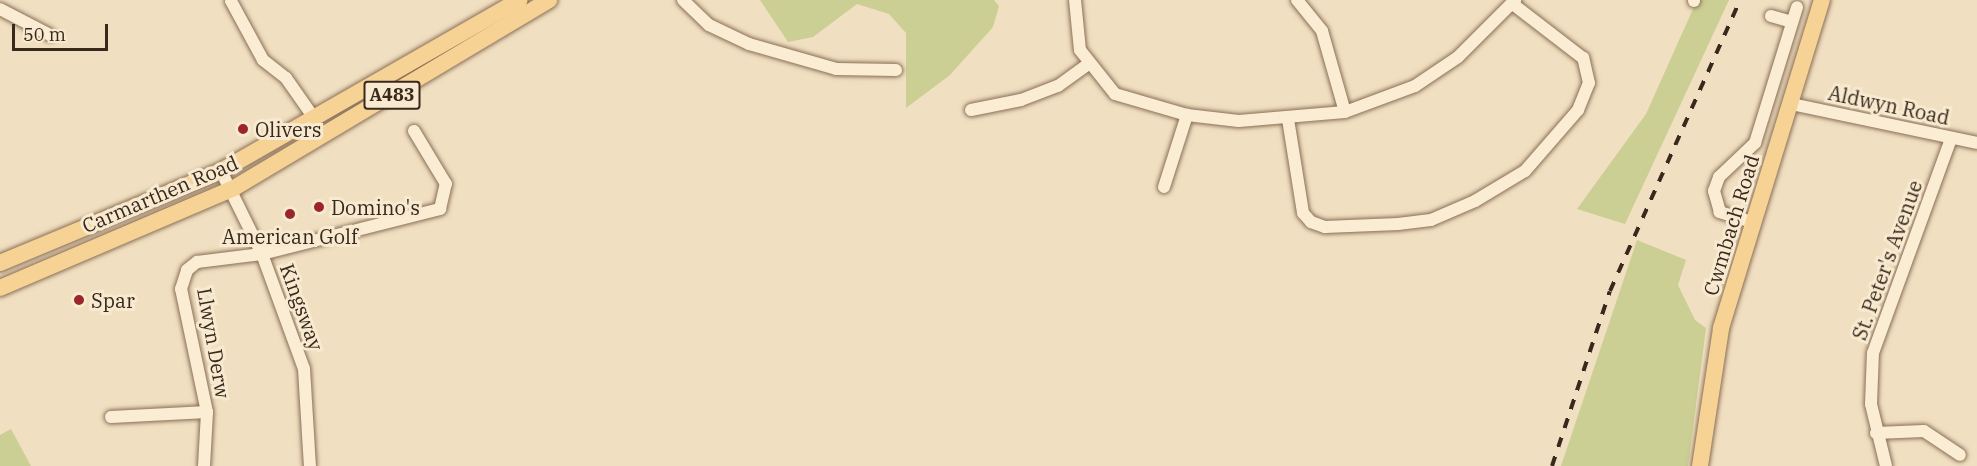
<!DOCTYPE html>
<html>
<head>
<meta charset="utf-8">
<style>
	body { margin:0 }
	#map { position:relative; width:1977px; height:466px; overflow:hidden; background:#f0dfc0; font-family:"IBM Plex Serif",serif }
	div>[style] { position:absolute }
	.green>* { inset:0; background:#cbcf93 }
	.roads { filter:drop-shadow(0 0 2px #8a6f57) drop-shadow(0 0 2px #8a6f57) }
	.minor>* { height:12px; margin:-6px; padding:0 6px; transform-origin:6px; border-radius:6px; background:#fbedd3 }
	.major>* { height:16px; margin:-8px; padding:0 8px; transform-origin:8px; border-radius:8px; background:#f6d295 }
	.rail>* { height:4px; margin-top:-2px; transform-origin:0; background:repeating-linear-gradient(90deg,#39281c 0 10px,transparent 0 20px) }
	.dots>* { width:16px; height:16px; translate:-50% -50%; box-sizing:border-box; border:3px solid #f7ead0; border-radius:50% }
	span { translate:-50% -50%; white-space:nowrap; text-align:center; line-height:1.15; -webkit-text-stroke:6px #f7ead0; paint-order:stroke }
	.shield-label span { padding:2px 4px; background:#f7ead0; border:2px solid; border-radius:4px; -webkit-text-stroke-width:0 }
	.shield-label { font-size:18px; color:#39281c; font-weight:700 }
	.street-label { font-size:20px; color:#39281c }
	.poi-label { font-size:20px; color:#39281c }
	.left { translate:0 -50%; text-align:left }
	.scale { position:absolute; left:12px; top:24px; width:96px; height:27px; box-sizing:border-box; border:3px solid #39281c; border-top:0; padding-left:8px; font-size:18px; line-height:21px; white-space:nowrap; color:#39281c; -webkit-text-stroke:4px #f7ead0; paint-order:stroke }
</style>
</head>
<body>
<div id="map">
	<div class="green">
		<div style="clip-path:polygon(760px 0,994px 0,999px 6px,993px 27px,950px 75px,906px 108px,906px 33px,889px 14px,857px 4px,813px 37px,788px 42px)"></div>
		<div style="clip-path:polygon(1697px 0,1729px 0,1625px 224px,1577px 209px,1646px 114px)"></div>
		<div style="clip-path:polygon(1637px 240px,1686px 260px,1678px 285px,1695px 320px,1706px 328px,1688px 466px,1561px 466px)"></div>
		<div style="clip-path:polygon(11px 429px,31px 466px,0 466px,0 435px)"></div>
	</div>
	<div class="roads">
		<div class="minor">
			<div style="left:683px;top:0;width:36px;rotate:44deg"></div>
			<div style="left:709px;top:25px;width:44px;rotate:25.4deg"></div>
			<div style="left:749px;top:44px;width:91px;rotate:16deg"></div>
			<div style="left:836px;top:69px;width:60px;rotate:1deg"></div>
			<div style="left:1075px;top:0;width:50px;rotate:84.3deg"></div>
			<div style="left:1080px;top:50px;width:56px;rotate:51.5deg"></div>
			<div style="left:1115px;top:94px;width:75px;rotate:16.3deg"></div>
			<div style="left:1187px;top:115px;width:52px;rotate:6.6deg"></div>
			<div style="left:1239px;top:121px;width:106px;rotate:-4.9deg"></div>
			<div style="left:1345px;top:112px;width:75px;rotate:-20.4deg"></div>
			<div style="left:1415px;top:86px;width:52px;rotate:-34deg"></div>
			<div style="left:1458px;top:57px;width:81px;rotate:-45deg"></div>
			<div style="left:1297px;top:0;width:40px;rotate:51deg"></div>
			<div style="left:1322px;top:31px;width:84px;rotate:74.1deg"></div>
			<div style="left:231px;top:1px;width:67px;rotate:61.5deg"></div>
			<div style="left:263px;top:60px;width:29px;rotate:38deg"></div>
			<div style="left:286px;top:78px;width:49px;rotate:55deg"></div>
			<div style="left:1694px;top:1px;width:1px;rotate:-90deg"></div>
			<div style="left:0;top:9px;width:56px;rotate:27.5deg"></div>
			<div style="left:1771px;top:16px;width:22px;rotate:16deg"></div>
			<div style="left:1792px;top:104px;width:189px;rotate:11.9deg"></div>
			<div style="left:971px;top:110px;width:51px;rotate:-11.3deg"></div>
			<div style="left:1021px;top:100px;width:40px;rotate:-21deg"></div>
			<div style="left:1058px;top:86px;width:36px;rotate:-36deg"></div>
			<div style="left:1288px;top:119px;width:95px;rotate:80.9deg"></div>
			<div style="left:1303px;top:213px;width:12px;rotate:48deg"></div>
			<div style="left:1311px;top:222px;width:15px;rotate:20deg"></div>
			<div style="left:1325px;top:227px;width:73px;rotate:-2.4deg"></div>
			<div style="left:1398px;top:224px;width:33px;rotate:-7deg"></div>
			<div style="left:1431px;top:220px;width:48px;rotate:-23.4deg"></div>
			<div style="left:1475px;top:201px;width:58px;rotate:-31deg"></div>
			<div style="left:1525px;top:171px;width:81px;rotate:-49deg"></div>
			<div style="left:1578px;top:110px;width:29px;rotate:-68deg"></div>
			<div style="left:1589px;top:83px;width:26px;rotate:-103deg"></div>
			<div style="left:1583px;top:58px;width:88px;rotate:-142.4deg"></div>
			<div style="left:221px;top:171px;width:93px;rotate:63.7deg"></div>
			<div style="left:262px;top:254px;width:122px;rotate:69.9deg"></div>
			<div style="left:304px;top:369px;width:97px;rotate:86.5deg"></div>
			<div style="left:1164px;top:187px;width:76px;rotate:-72.3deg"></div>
			<div style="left:1752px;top:222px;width:34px;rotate:-163deg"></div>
			<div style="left:1720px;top:212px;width:22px;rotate:-106deg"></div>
			<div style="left:1714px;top:191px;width:15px;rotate:-70deg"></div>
			<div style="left:1719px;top:177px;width:50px;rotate:-43.4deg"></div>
			<div style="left:1755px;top:143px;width:142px;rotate:-72.8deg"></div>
			<div style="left:111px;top:417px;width:96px;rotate:-3deg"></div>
			<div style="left:1876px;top:433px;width:48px;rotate:-2.4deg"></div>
			<div style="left:1924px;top:431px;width:43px;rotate:33.7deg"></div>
			<div style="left:204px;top:466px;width:54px;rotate:-86.8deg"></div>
			<div style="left:207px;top:412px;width:126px;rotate:-101.9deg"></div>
			<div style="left:181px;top:289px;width:20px;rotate:-72deg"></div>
			<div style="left:187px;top:270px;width:13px;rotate:-39deg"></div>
			<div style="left:197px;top:262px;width:65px;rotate:-7deg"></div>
			<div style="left:262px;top:254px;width:184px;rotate:-14.2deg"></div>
			<div style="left:440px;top:209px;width:26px;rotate:-77deg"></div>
			<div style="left:446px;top:184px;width:62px;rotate:-121.1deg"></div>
			<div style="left:1886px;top:466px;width:64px;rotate:-103.6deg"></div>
			<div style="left:1871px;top:404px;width:51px;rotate:-87.8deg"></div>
			<div style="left:1873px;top:353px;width:228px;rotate:-70deg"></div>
		</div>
		<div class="major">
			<div style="left:0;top:263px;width:239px;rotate:-22.6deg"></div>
			<div style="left:221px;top:171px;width:344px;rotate:-29.8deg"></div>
			<div style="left:0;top:288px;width:254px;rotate:-23.1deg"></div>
			<div style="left:234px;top:188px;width:367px;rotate:-30.8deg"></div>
			<div style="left:1700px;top:466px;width:140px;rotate:-81.3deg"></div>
			<div style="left:1721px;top:328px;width:343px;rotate:-72.9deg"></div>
		</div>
	</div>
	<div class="rail">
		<div style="left:1552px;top:466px;width:184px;rotate:-71.7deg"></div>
		<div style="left:1610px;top:291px;width:319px;rotate:-65.9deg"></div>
	</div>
	<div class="dots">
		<div style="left:243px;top:129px;background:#9c242b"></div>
		<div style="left:319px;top:207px;background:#9c242b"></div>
		<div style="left:290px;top:214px;background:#9c242b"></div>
		<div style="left:79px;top:300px;background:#9c242b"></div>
	</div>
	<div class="shield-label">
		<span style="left:392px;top:95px">A483</span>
	</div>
	<div class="street-label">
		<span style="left:1889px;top:105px;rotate:12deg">Aldwyn Road</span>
		<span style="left:160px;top:194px;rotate:-23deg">Carmarthen Road</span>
		<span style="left:1731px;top:225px;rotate:-73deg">Cwmbach Road</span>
		<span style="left:1887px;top:260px;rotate:-70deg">St. Peter's Avenue</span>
		<span style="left:302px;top:307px;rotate:70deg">Kingsway</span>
		<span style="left:214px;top:343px;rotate:80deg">Llwyn Derw</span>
	</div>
	<div class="poi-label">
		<span class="left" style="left:255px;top:129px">Olivers</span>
		<span class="left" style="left:331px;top:207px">Domino's</span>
		<span style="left:290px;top:236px">American Golf</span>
		<span class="left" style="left:91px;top:300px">Spar</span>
	</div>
	<div class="scale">50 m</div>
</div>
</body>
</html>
